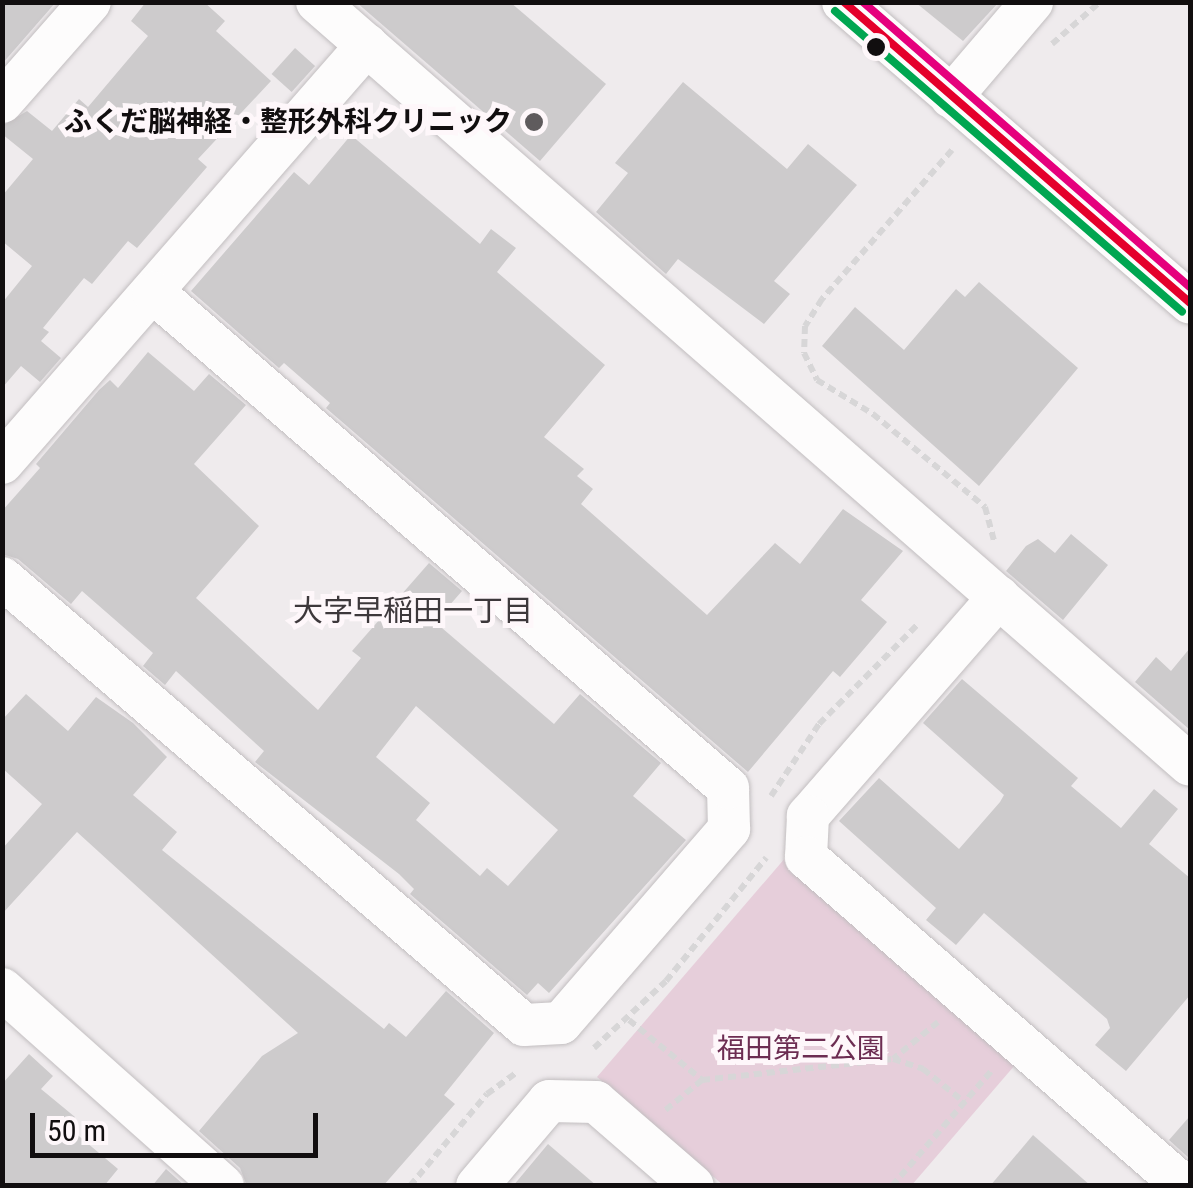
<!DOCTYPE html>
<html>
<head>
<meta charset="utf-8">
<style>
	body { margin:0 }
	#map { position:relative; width:1193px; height:1188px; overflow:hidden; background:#efebed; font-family:"Roboto Condensed","Noto Sans JP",sans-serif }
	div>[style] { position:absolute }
	.green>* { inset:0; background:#e6ceda }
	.building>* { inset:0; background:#cdcbcc; transform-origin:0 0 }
	.path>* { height:6px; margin-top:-3px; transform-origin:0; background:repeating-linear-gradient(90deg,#d7d6d7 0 8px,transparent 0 13px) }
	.roads { filter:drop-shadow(0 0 2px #c2bec0) drop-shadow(0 0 2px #c2bec0) }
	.minor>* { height:42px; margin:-21px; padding:0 21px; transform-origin:21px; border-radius:21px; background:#fdfcfc }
	.bus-1>* { height:8px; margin:-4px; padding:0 4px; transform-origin:4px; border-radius:4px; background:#e4002b }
	.bus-2>* { height:8px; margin:-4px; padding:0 4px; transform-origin:4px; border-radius:4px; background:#00a651 }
	.bus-3>* { height:8px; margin:-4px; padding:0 4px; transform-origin:4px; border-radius:4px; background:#e5007d }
	.dots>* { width:28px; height:28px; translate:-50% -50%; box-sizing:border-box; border:5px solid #fef7fa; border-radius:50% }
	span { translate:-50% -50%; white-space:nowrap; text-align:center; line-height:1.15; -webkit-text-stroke:10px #fef7fa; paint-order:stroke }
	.poi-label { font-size:28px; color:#110e0f; font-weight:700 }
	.right { translate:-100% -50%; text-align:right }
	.park-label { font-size:28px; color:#6c2d52 }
	.neighbourhood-label { font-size:30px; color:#3d383b }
	.frame { position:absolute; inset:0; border:5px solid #110e0f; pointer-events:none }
	.scale { position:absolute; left:30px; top:1113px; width:288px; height:45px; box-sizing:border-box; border:5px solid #110e0f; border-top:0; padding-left:12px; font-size:30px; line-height:35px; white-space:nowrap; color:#110e0f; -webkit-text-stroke:8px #fef7fa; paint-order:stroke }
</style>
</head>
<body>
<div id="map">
	<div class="green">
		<div style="clip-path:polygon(786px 857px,1021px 1058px,911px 1186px,723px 1185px,597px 1077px)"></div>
	</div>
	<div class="building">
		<div style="clip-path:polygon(2px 2px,56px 2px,2px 64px)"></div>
		<div style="clip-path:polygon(146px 2px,204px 2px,225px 21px,216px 31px,271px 81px,198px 159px,207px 167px,137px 248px,128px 241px,92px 284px,84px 278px,43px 328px,49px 332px,41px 341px,61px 358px,40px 382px,21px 366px,2px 388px,2px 303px,32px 266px,2px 241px,2px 196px,33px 159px,2px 134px,2px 126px,27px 111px,52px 131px,79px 99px,88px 107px,148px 36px,131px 21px)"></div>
		<div style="clip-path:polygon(356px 2px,510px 2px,606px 84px,540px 161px)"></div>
		<div style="clip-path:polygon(915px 2px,999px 2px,963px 41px)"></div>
		<div style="left:295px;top:48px;width:27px;height:35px;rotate:42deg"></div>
		<div style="clip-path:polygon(683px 82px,787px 169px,808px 144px,857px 185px,774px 281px,790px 294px,764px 324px,678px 259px,666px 274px,596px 212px,628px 173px,615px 163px)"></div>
		<div style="clip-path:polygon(351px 135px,480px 244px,491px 229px,516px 248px,497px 272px,605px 365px,544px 437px,584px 469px,577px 476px,593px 489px,581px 504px,707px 615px,775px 543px,800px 564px,843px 509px,903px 551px,861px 600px,887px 622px,840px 677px,833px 671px,748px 772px,326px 408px,330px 403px,284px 363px,279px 368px,191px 291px,294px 172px,309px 185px)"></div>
		<div style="clip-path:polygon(979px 282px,1078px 368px,979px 486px,822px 346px,855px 307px,904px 350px,956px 289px,965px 297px)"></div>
		<div style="clip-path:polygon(evenodd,148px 352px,194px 391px,209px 374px,246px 405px,194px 464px,259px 526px,196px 598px,318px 710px,361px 658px,352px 651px,429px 563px,462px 591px,435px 622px,554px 724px,580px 694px,661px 763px,633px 796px,686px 840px,549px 993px,538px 983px,527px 995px,410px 894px,414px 889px,399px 874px,255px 762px,264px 751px,176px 671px,165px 685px,143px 666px,153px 653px,82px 591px,71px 604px,18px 559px,2px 554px,2px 511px,40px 468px,36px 464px,99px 390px,110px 380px,118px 388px,148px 352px,416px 706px,558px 830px,508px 886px,487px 868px,480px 876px,416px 820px,430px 803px,376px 757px,416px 706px)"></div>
		<div style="clip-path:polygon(1071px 534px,1108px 565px,1063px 620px,1006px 571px,1026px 546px,1038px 539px,1055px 553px)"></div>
		<div style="clip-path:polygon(1190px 648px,1190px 730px,1135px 682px,1156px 657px,1171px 671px)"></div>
		<div style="clip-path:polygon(962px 679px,1078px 778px,1071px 786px,1121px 828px,1154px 789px,1178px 809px,1149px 844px,1190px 878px,1190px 995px,1126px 1071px,1095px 1045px,1110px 1028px,1107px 1019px,984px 913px,956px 945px,926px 920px,936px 908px,839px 821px,879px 778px,959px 849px,1000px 802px,1004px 795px,923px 723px)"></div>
		<div style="clip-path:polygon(26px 694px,68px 731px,96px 697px,133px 723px,167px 757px,133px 795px,177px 832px,162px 850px,384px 1029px,389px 1023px,406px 1037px,446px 991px,494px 1033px,444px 1095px,455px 1104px,383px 1186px,247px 1186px,240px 1168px,199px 1131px,262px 1056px,298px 1033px,77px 832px,2px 914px,2px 849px,42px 804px,2px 768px,2px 720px)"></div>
		<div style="clip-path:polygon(29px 1054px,53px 1076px,41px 1089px,75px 1117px,67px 1126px,118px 1169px,104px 1186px,2px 1186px,2px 1084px)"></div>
		<div style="clip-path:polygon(1190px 1116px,1190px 1159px,1169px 1140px)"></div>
		<div style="clip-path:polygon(1033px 1135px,1091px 1186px,990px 1186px)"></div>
		<div style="clip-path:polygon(548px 1144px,597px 1186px,513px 1186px)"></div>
		<div style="clip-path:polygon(166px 1169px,185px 1186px,152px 1186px)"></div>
	</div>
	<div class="path">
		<div style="left:1052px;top:44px;width:64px;rotate:-41.2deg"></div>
		<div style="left:952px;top:150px;width:198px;rotate:131.1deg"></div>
		<div style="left:822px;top:299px;width:32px;rotate:122deg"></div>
		<div style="left:805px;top:326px;width:27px;rotate:92deg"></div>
		<div style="left:804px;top:353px;width:30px;rotate:64deg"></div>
		<div style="left:817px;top:380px;width:66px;rotate:31.3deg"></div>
		<div style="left:873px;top:414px;width:146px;rotate:39.7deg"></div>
		<div style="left:985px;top:507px;width:38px;rotate:75deg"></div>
		<div style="left:771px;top:796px;width:87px;rotate:-56.3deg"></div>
		<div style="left:819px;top:724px;width:141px;rotate:-45.3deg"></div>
		<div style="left:629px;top:1020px;width:94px;rotate:39.4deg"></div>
		<div style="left:702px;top:1080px;width:50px;rotate:140.6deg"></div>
		<div style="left:938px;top:1022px;width:58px;rotate:140.6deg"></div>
		<div style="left:893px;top:1059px;width:32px;rotate:18deg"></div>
		<div style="left:923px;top:1069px;width:53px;rotate:38.8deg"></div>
		<div style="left:594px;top:1048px;width:98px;rotate:-42.9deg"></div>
		<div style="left:666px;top:981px;width:159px;rotate:-50.9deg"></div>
		<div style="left:702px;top:1080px;width:192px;rotate:-6.3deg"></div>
		<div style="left:410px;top:1186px;width:120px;rotate:-50.1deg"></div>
		<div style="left:487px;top:1094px;width:36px;rotate:-36deg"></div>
		<div style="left:892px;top:1186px;width:155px;rotate:-49.2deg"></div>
	</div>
	<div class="roads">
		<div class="minor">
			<div style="left:317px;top:2px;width:1159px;rotate:41.15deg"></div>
			<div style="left:843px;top:2px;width:459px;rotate:40.9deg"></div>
			<div style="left:951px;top:97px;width:125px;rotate:-49.5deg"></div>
			<div style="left:2px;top:102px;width:133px;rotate:-48.7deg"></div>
			<div style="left:2px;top:463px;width:555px;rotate:-48.87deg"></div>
			<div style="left:2px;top:578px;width:687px;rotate:40.57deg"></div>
			<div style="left:524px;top:1025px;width:37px;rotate:-3deg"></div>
			<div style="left:561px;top:1023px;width:257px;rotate:-49.1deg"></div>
			<div style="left:729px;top:829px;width:41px;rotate:-91.4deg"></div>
			<div style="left:728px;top:788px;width:759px;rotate:-139.22deg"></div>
			<div style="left:999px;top:597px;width:291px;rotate:131.1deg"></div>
			<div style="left:808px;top:816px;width:41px;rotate:92.8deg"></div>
			<div style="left:806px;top:857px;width:501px;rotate:41.04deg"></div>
			<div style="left:2px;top:989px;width:296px;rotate:41.7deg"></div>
			<div style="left:477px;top:1186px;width:111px;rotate:-49.7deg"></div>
			<div style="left:549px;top:1101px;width:47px;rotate:1.2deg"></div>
			<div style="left:596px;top:1102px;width:128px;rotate:40.9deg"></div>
		</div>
	</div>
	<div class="bus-1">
		<div style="left:844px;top:2px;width:459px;rotate:41deg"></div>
	</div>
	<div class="bus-2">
		<div style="left:835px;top:11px;width:459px;rotate:40.9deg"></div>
	</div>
	<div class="bus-3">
		<div style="left:863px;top:2px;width:434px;rotate:41.1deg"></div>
	</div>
	<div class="dots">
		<div style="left:876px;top:47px;background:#110e0f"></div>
		<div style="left:534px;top:122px;background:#5f5b5d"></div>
	</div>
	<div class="poi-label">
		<span class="right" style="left:512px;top:122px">ふくだ脳神経・整形外科クリニック</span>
	</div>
	<div class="park-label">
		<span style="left:801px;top:1049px">福田第二公園</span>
	</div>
	<div class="neighbourhood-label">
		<span style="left:413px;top:611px">大字早稲田一丁目</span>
	</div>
	<div class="frame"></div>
	<div class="scale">50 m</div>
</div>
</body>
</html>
